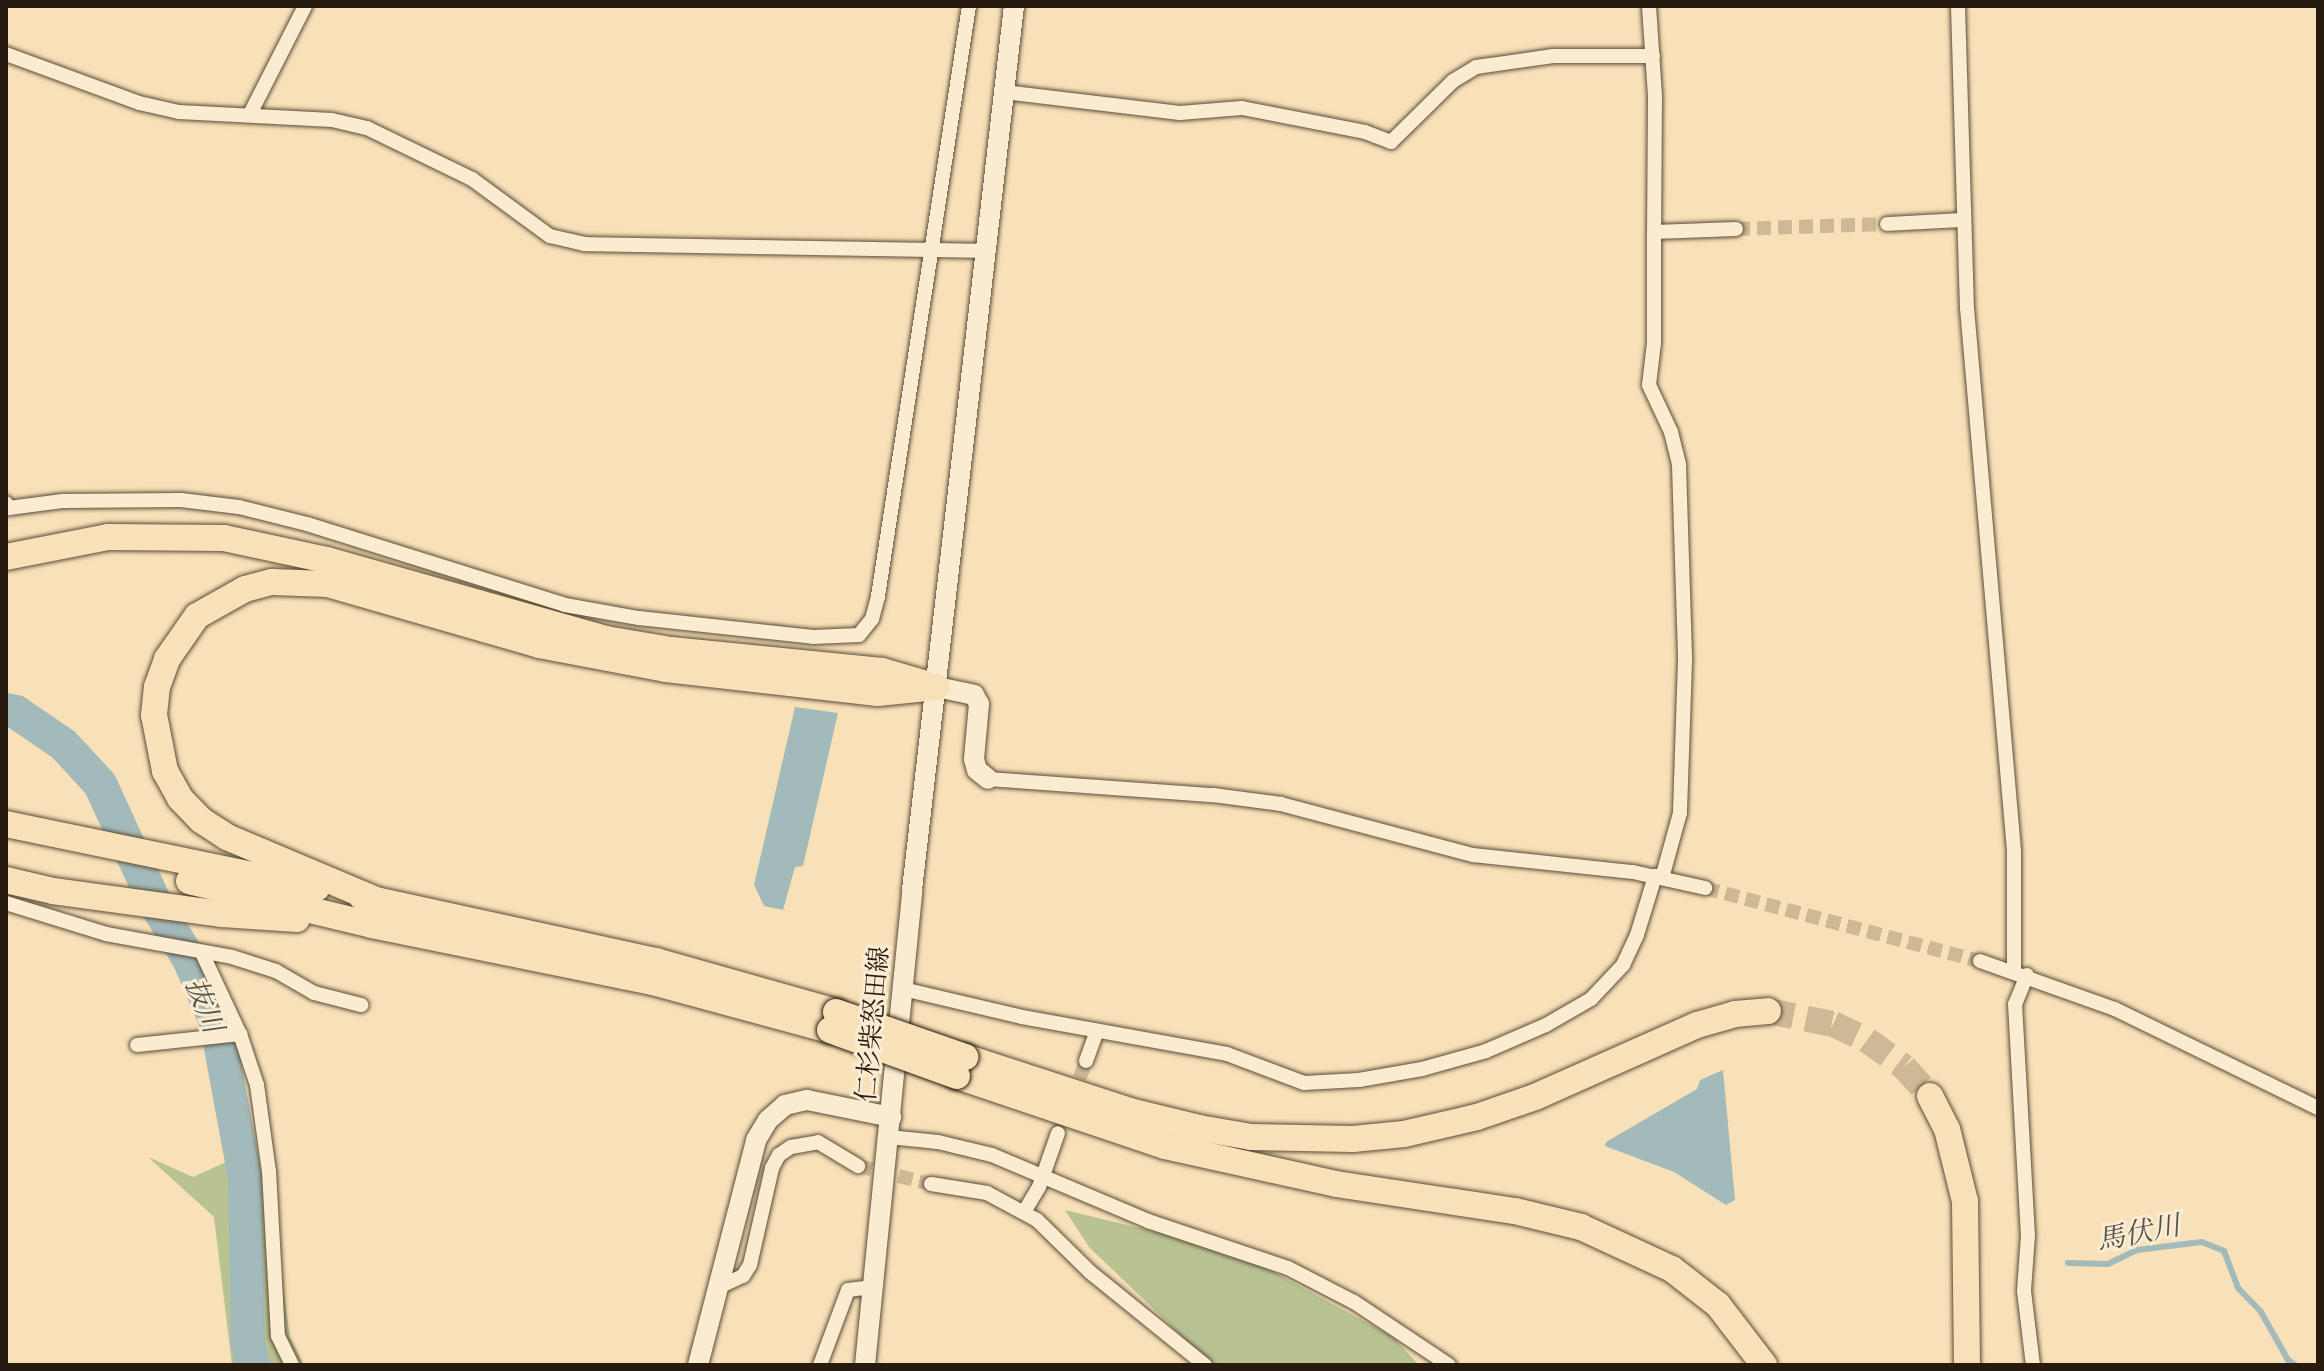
<!DOCTYPE html>
<html>
<head>
<meta charset="utf-8">
<style>
	body { margin:0 }
	#map { position:relative; width:2324px; height:1371px; overflow:hidden; background:#f8e0b8; font-family:"Libre Caslon Text","Noto Serif JP",serif }
	div>[style] { position:absolute }
	.green>* { inset:0; background:#b9c392 }
	.water>* { inset:0; background:#a3baba }
	.stream>* { height:6px; margin:-3px; padding:0 3px; transform-origin:3px; border-radius:3px; background:#a3baba }
	.river>* { height:34px; margin:-17px; padding:0 17px; transform-origin:17px; border-radius:17px; background:#a3baba }
	.street-tunnel>* { height:14px; margin-top:-7px; transform-origin:0; background:repeating-linear-gradient(90deg,#ceb996 0 14px,transparent 0 21px) }
	.highway-tunnel>* { height:26px; margin-top:-13px; transform-origin:0; background:repeating-linear-gradient(90deg,#ceb996 0 26px,transparent 0 39px) }
	.roads { filter:drop-shadow(0 0 2px #5a4c38) drop-shadow(0 0 2px #5a4c38) }
	.street>* { height:14px; margin:-7px; padding:0 7px; transform-origin:7px; border-radius:7px; background:#faebd1 }
	.secondary>* { height:20px; margin:-10px; padding:0 10px; transform-origin:10px; border-radius:10px; background:#faebd1 }
	.highway>* { height:26px; margin:-13px; padding:0 13px; transform-origin:13px; border-radius:13px; background:#f8e0b8 }
	.bridges { filter:drop-shadow(0 0 2px #261b0e) drop-shadow(0 0 2px #261b0e) }
	.highway-bridge>* { height:26px; margin:-13px; padding:0 13px; transform-origin:13px; border-radius:13px; background:#f8e0b8 }
	span { translate:-50% -50%; white-space:nowrap; text-align:center; line-height:1.15; -webkit-text-stroke:6px #faebd1; paint-order:stroke }
	.street-label { font-size:26px; color:#261b0e }
	.water-label { font-size:28px; color:#52534a; font-style:italic }
	.frame { position:absolute; inset:0; border:8px solid #261b0e; pointer-events:none }
</style>
</head>
<body>
<div id="map">
	<div class="green">
		<div style="clip-path:polygon(250px 1151px,272px 1207px,290px 1337px,304px 1365px,232px 1365px,214px 1217px,148px 1157px,193px 1177px)"></div>
		<div style="clip-path:polygon(1065px 1210px,1235px 1251px,1393px 1337px,1419px 1365px,1212px 1365px,1089px 1247px)"></div>
	</div>
	<div class="water">
		<div style="clip-path:polygon(795px 707px,838px 713px,803px 866px,795px 867px,783px 910px,764px 906px,754px 885px)"></div>
		<div style="clip-path:polygon(1723px 1070px,1735px 1200px,1726px 1205px,1674px 1172px,1605px 1146px,1606px 1142px,1697px 1089px,1700px 1080px)"></div>
	</div>
	<div class="stream">
		<div style="left:2068px;top:1263px;width:40px;rotate:1.4deg"></div>
		<div style="left:2108px;top:1264px;width:32px;rotate:-26deg"></div>
		<div style="left:2137px;top:1250px;width:65px;rotate:-7deg"></div>
		<div style="left:2202px;top:1242px;width:24px;rotate:22deg"></div>
		<div style="left:2224px;top:1251px;width:40px;rotate:69deg"></div>
		<div style="left:2238px;top:1288px;width:33px;rotate:46deg"></div>
		<div style="left:2261px;top:1312px;width:55px;rotate:60.6deg"></div>
		<div style="left:2288px;top:1360px;width:9px;rotate:36deg"></div>
	</div>
	<div class="river">
		<div style="left:6px;top:710px;width:10px;rotate:11deg"></div>
		<div style="left:16px;top:712px;width:58px;rotate:34.5deg"></div>
		<div style="left:64px;top:745px;width:53px;rotate:47.3deg"></div>
		<div style="left:100px;top:784px;width:131px;rotate:65.2deg"></div>
		<div style="left:155px;top:903px;width:66px;rotate:58.7deg"></div>
		<div style="left:189px;top:959px;width:68px;rotate:66.5deg"></div>
		<div style="left:216px;top:1021px;width:159px;rotate:79.5deg"></div>
		<div style="left:245px;top:1177px;width:166px;rotate:89deg"></div>
		<div style="left:248px;top:1343px;width:23px;rotate:77deg"></div>
	</div>
	<div class="street-tunnel">
		<div style="left:1736px;top:229px;width:151px;rotate:-1.9deg"></div>
		<div style="left:1705px;top:888px;width:285px;rotate:14.9deg"></div>
		<div style="left:1072px;top:1098px;width:40px;rotate:-69deg"></div>
		<div style="left:858px;top:1166px;width:75px;rotate:13.9deg"></div>
	</div>
	<div class="highway-tunnel">
		<div style="left:1768px;top:1011px;width:66px;rotate:11.3deg"></div>
		<div style="left:1833px;top:1024px;width:38px;rotate:25deg"></div>
		<div style="left:1867px;top:1040px;width:46px;rotate:36.1deg"></div>
		<div style="left:1904px;top:1067px;width:39px;rotate:48deg"></div>
	</div>
	<div class="roads">
		<div class="street">
			<div style="left:1649px;top:6px;width:91px;rotate:86.2deg"></div>
			<div style="left:1655px;top:97px;width:135px;rotate:90.4deg"></div>
			<div style="left:1654px;top:232px;width:82px;rotate:-2.1deg"></div>
			<div style="left:1958px;top:6px;width:302px;rotate:88.3deg"></div>
			<div style="left:1967px;top:308px;width:545px;rotate:85.05deg"></div>
			<div style="left:2014px;top:851px;width:119px;rotate:90deg"></div>
			<div style="left:6px;top:54px;width:142px;rotate:20.2deg"></div>
			<div style="left:139px;top:103px;width:41px;rotate:12.7deg"></div>
			<div style="left:179px;top:112px;width:153px;rotate:3deg"></div>
			<div style="left:332px;top:120px;width:36px;rotate:13deg"></div>
			<div style="left:367px;top:128px;width:117px;rotate:25.9deg"></div>
			<div style="left:472px;top:179px;width:97px;rotate:36.2deg"></div>
			<div style="left:550px;top:236px;width:35px;rotate:13deg"></div>
			<div style="left:584px;top:244px;width:401px;rotate:1deg"></div>
			<div style="left:1004px;top:92px;width:177px;rotate:6.8deg"></div>
			<div style="left:1180px;top:113px;width:62px;rotate:-4.6deg"></div>
			<div style="left:1242px;top:108px;width:125px;rotate:11deg"></div>
			<div style="left:1365px;top:132px;width:28px;rotate:21deg"></div>
			<div style="left:1391px;top:142px;width:87px;rotate:-44.5deg"></div>
			<div style="left:1453px;top:81px;width:27px;rotate:-31deg"></div>
			<div style="left:1476px;top:67px;width:78px;rotate:-8.1deg"></div>
			<div style="left:1553px;top:56px;width:100px"></div>
			<div style="left:250px;top:114px;width:121px;rotate:-63deg"></div>
			<div style="left:1887px;top:224px;width:77px;rotate:-3deg"></div>
			<div style="left:1654px;top:232px;width:111px;rotate:90deg"></div>
			<div style="left:1654px;top:343px;width:42px;rotate:96.8deg"></div>
			<div style="left:1649px;top:385px;width:52px;rotate:64.9deg"></div>
			<div style="left:1671px;top:432px;width:34px;rotate:76deg"></div>
			<div style="left:1679px;top:465px;width:196px;rotate:88.2deg"></div>
			<div style="left:1685px;top:661px;width:152px;rotate:91.9deg"></div>
			<div style="left:1680px;top:813px;width:67px;rotate:105.5deg"></div>
			<div style="left:6px;top:503px;width:6px;rotate:59deg"></div>
			<div style="left:9px;top:508px;width:54px;rotate:-7.4deg"></div>
			<div style="left:63px;top:501px;width:118px;rotate:-0.5deg"></div>
			<div style="left:181px;top:500px;width:58px;rotate:6.9deg"></div>
			<div style="left:239px;top:507px;width:70px;rotate:14deg"></div>
			<div style="left:307px;top:524px;width:270px;rotate:17.4deg"></div>
			<div style="left:565px;top:605px;width:75px;rotate:10deg"></div>
			<div style="left:639px;top:618px;width:175px;rotate:6.2deg"></div>
			<div style="left:813px;top:637px;width:46px;rotate:-2.5deg"></div>
			<div style="left:859px;top:635px;width:21px;rotate:-51deg"></div>
			<div style="left:872px;top:619px;width:24px;rotate:-75deg"></div>
			<div style="left:878px;top:596px;width:597px;rotate:-81.23deg"></div>
			<div style="left:988px;top:779px;width:226px;rotate:4.1deg"></div>
			<div style="left:1213px;top:795px;width:69px;rotate:7.5deg"></div>
			<div style="left:1281px;top:804px;width:199px;rotate:14.9deg"></div>
			<div style="left:1473px;top:855px;width:161px;rotate:6.1deg"></div>
			<div style="left:1633px;top:872px;width:74px;rotate:12.5deg"></div>
			<div style="left:6px;top:903px;width:105px;rotate:17.2deg"></div>
			<div style="left:106px;top:934px;width:128px;rotate:10.3deg"></div>
			<div style="left:232px;top:957px;width:46px;rotate:17.7deg"></div>
			<div style="left:276px;top:971px;width:44px;rotate:30.1deg"></div>
			<div style="left:314px;top:993px;width:49px;rotate:14.3deg"></div>
			<div style="left:202px;top:953px;width:89px;rotate:64.9deg"></div>
			<div style="left:240px;top:1034px;width:54px;rotate:71.6deg"></div>
			<div style="left:257px;top:1085px;width:87px;rotate:82.1deg"></div>
			<div style="left:269px;top:1171px;width:165px;rotate:86.9deg"></div>
			<div style="left:278px;top:1336px;width:32px;rotate:64deg"></div>
			<div style="left:1980px;top:961px;width:143px;rotate:19.6deg"></div>
			<div style="left:2115px;top:1009px;width:226px;rotate:26deg"></div>
			<div style="left:2027px;top:975px;width:31px;rotate:112deg"></div>
			<div style="left:2015px;top:1004px;width:231px;rotate:86.8deg"></div>
			<div style="left:2028px;top:1235px;width:56px;rotate:94.1deg"></div>
			<div style="left:2024px;top:1291px;width:75px;rotate:83.1deg"></div>
			<div style="left:903px;top:989px;width:122px;rotate:13.2deg"></div>
			<div style="left:1022px;top:1017px;width:208px;rotate:10.2deg"></div>
			<div style="left:1227px;top:1054px;width:82px;rotate:20.6deg"></div>
			<div style="left:1304px;top:1083px;width:55px;rotate:-3.1deg"></div>
			<div style="left:1359px;top:1080px;width:64px;rotate:-9.9deg"></div>
			<div style="left:1422px;top:1069px;width:66px;rotate:-15.7deg"></div>
			<div style="left:1486px;top:1051px;width:65px;rotate:-23.4deg"></div>
			<div style="left:1546px;top:1025px;width:52px;rotate:-30deg"></div>
			<div style="left:1591px;top:999px;width:47px;rotate:-46.7deg"></div>
			<div style="left:1623px;top:965px;width:33px;rotate:-65deg"></div>
			<div style="left:1637px;top:935px;width:62px;rotate:-73deg"></div>
			<div style="left:137px;top:1045px;width:104px;rotate:-6.1deg"></div>
			<div style="left:1086px;top:1061px;width:32px;rotate:-70deg"></div>
			<div style="left:889px;top:1137px;width:49px;rotate:5.8deg"></div>
			<div style="left:938px;top:1142px;width:56px;rotate:13.5deg"></div>
			<div style="left:992px;top:1155px;width:169px;rotate:22.9deg"></div>
			<div style="left:1148px;top:1221px;width:148px;rotate:18.6deg"></div>
			<div style="left:1288px;top:1268px;width:74px;rotate:27.3deg"></div>
			<div style="left:1354px;top:1302px;width:114px;rotate:33.6deg"></div>
			<div style="left:931px;top:1184px;width:57px;rotate:9.1deg"></div>
			<div style="left:987px;top:1193px;width:57px;rotate:28.4deg"></div>
			<div style="left:1037px;top:1220px;width:74px;rotate:44.5deg"></div>
			<div style="left:1090px;top:1272px;width:148px;rotate:39deg"></div>
			<div style="left:1024px;top:1212px;width:29px;rotate:-59deg"></div>
			<div style="left:1039px;top:1187px;width:57px;rotate:-70.6deg"></div>
			<div style="left:719px;top:1287px;width:26px;rotate:-25deg"></div>
			<div style="left:743px;top:1276px;width:13px;rotate:-58deg"></div>
			<div style="left:750px;top:1265px;width:99px;rotate:-77.2deg"></div>
			<div style="left:772px;top:1168px;width:15px;rotate:-62deg"></div>
			<div style="left:779px;top:1155px;width:14px;rotate:-34deg"></div>
			<div style="left:791px;top:1147px;width:27px;rotate:-10deg"></div>
			<div style="left:818px;top:1142px;width:47px;rotate:31deg"></div>
			<div style="left:820px;top:1365px;width:80px;rotate:-69.5deg"></div>
			<div style="left:848px;top:1290px;width:26px;rotate:-7deg"></div>
		</div>
		<div class="secondary">
			<div style="left:937px;top:687px;width:38px;rotate:12deg"></div>
			<div style="left:974px;top:695px;width:10px;rotate:61deg"></div>
			<div style="left:979px;top:704px;width:55px;rotate:95.2deg"></div>
			<div style="left:974px;top:759px;width:11px;rotate:75deg"></div>
			<div style="left:977px;top:770px;width:14px;rotate:39deg"></div>
			<div style="left:698px;top:1365px;width:232px;rotate:-75.5deg"></div>
			<div style="left:756px;top:1140px;width:23px;rotate:-59deg"></div>
			<div style="left:768px;top:1120px;width:23px;rotate:-41deg"></div>
			<div style="left:785px;top:1105px;width:23px;rotate:-13deg"></div>
			<div style="left:807px;top:1100px;width:86px;rotate:11.4deg"></div>
			<div style="left:865px;top:1365px;width:477px;rotate:-84.3deg"></div>
			<div style="left:912px;top:890px;width:890px;rotate:-83.42deg"></div>
		</div>
		<div class="highway">
			<div style="left:6px;top:557px;width:104px;rotate:-11.1deg"></div>
			<div style="left:108px;top:537px;width:116px;rotate:0.5deg"></div>
			<div style="left:224px;top:538px;width:105px;rotate:12.1deg"></div>
			<div style="left:327px;top:560px;width:290px;rotate:15.8deg"></div>
			<div style="left:606px;top:639px;width:66px;rotate:9.6deg"></div>
			<div style="left:671px;top:650px;width:212px;rotate:5.7deg"></div>
			<div style="left:882px;top:671px;width:43px;rotate:16.3deg"></div>
			<div style="left:6px;top:824px;width:317px;rotate:11.7deg"></div>
			<div style="left:6px;top:880px;width:48px;rotate:13.2deg"></div>
			<div style="left:53px;top:891px;width:171px;rotate:7.8deg"></div>
			<div style="left:222px;top:914px;width:75px;rotate:3.8deg"></div>
			<div style="left:189px;top:881px;width:188px;rotate:13.5deg"></div>
			<div style="left:372px;top:925px;width:287px;rotate:11.5deg"></div>
			<div style="left:653px;top:982px;width:183px;rotate:15.2deg"></div>
			<div style="left:362px;top:897px;width:301px;rotate:12.3deg"></div>
			<div style="left:656px;top:961px;width:187px;rotate:15.8deg"></div>
			<div style="left:376px;top:900px;width:162px;rotate:-157.1deg"></div>
			<div style="left:227px;top:837px;width:31px;rotate:-147deg"></div>
			<div style="left:201px;top:820px;width:30px;rotate:-134deg"></div>
			<div style="left:180px;top:798px;width:31px;rotate:-119deg"></div>
			<div style="left:165px;top:771px;width:57px;rotate:-101.1deg"></div>
			<div style="left:154px;top:715px;width:28px;rotate:-84deg"></div>
			<div style="left:157px;top:687px;width:30px;rotate:-70deg"></div>
			<div style="left:167px;top:659px;width:52px;rotate:-55.1deg"></div>
			<div style="left:197px;top:616px;width:55px;rotate:-29.4deg"></div>
			<div style="left:245px;top:589px;width:28px;rotate:-15deg"></div>
			<div style="left:272px;top:582px;width:56px;rotate:2deg"></div>
			<div style="left:328px;top:584px;width:220px;rotate:16.1deg"></div>
			<div style="left:539px;top:645px;width:129px;rotate:10.7deg"></div>
			<div style="left:666px;top:669px;width:213px;rotate:6.5deg"></div>
			<div style="left:878px;top:693px;width:59px;rotate:-5.8deg"></div>
			<div style="left:965px;top:1057px;width:174px;rotate:18.1deg"></div>
			<div style="left:1130px;top:1111px;width:71px;rotate:13.8deg"></div>
			<div style="left:1199px;top:1128px;width:53px;rotate:9.8deg"></div>
			<div style="left:1251px;top:1137px;width:102px;rotate:1.1deg"></div>
			<div style="left:1353px;top:1139px;width:51px;rotate:-5.6deg"></div>
			<div style="left:1404px;top:1134px;width:75px;rotate:-13.1deg"></div>
			<div style="left:1477px;top:1117px;width:61px;rotate:-19deg"></div>
			<div style="left:1535px;top:1097px;width:177px;rotate:-24deg"></div>
			<div style="left:1697px;top:1025px;width:40px;rotate:-16deg"></div>
			<div style="left:1735px;top:1014px;width:33px;rotate:-5deg"></div>
			<div style="left:957px;top:1076px;width:219px;rotate:18.6deg"></div>
			<div style="left:1165px;top:1146px;width:175px;rotate:12.5deg"></div>
			<div style="left:1336px;top:1184px;width:181px;rotate:8.6deg"></div>
			<div style="left:1515px;top:1211px;width:68px;rotate:13.6deg"></div>
			<div style="left:1581px;top:1227px;width:100px;rotate:24.8deg"></div>
			<div style="left:1672px;top:1269px;width:58px;rotate:38deg"></div>
			<div style="left:1718px;top:1305px;width:76px;rotate:52.5deg"></div>
			<div style="left:1930px;top:1096px;width:37px;rotate:63deg"></div>
			<div style="left:1947px;top:1129px;width:74px;rotate:76deg"></div>
			<div style="left:1965px;top:1201px;width:164px;rotate:89.3deg"></div>
		</div>
	</div>
	<div class="bridges">
		<div class="highway-bridge">
			<div style="left:836px;top:1012px;width:137px;rotate:19.2deg"></div>
			<div style="left:830px;top:1030px;width:135px;rotate:19.9deg"></div>
		</div>
	</div>
	<div class="street-label">
		<span style="left:873px;top:1024px;rotate:-85deg">仁杉柴怒田線</span>
	</div>
	<div class="water-label">
		<span style="left:205px;top:1005px;rotate:68deg">抜川</span>
		<span style="left:2138px;top:1232px;rotate:-11deg">馬伏川</span>
	</div>
	<div class="frame"></div>
</div>
</body>
</html>
